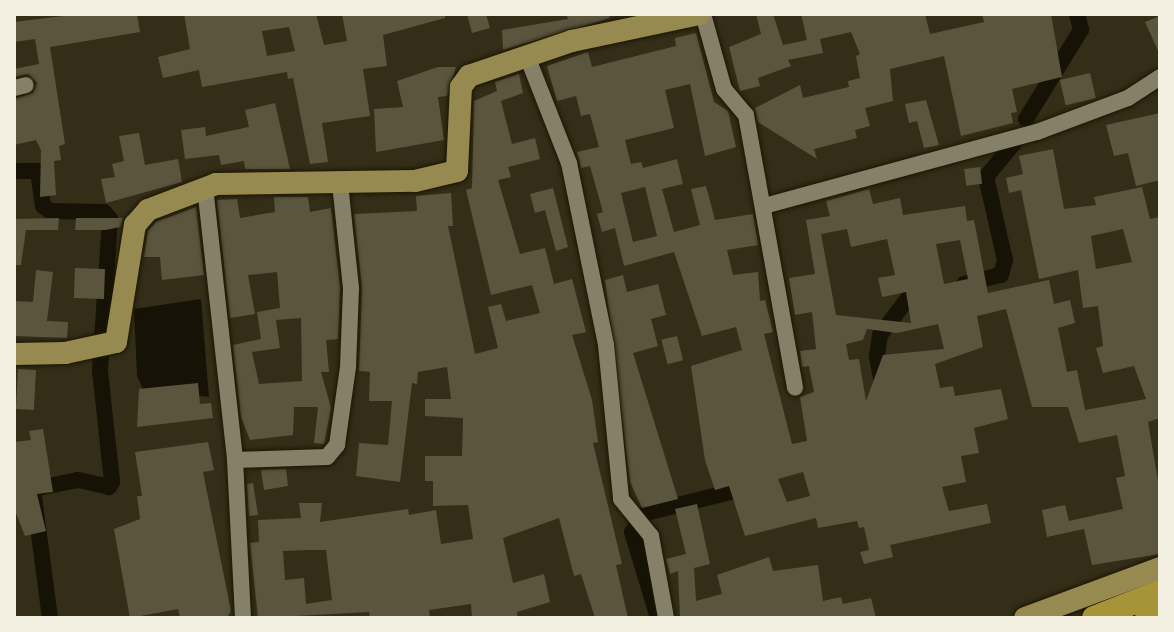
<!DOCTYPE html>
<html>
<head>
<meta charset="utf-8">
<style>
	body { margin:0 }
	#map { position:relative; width:1174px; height:632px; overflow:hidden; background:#342e18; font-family:"Fira Sans",sans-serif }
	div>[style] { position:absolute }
	.water>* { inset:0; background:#161306 }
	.canal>* { height:16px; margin:-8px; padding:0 8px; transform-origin:8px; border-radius:8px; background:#161306 }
	.building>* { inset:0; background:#5b553e; transform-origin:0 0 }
	.roads { filter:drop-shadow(0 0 2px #1b1602) drop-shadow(0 0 2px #1b1602) }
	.street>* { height:16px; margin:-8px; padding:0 8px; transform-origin:8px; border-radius:8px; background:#868068 }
	.secondary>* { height:22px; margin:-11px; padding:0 11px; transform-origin:11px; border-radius:11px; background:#968a50 }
	.primary>* { height:24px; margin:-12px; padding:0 12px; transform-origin:12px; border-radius:12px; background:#a79439 }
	span { translate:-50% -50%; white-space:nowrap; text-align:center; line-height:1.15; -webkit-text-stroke:7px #2a240e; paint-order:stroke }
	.frame { position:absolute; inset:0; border:16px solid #f3f0e2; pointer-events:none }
</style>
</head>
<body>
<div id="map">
	<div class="water">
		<div style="clip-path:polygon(201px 299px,209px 397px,143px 389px,137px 376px,134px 309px)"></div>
	</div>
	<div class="canal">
		<div style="left:1026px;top:119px;width:105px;rotate:-58.3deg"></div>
		<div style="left:1081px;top:30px;width:16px;rotate:-104deg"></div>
		<div style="left:14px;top:171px;width:24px"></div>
		<div style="left:38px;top:171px;width:35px;rotate:82deg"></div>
		<div style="left:43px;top:206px;width:9px;rotate:36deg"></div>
		<div style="left:50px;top:211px;width:54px;rotate:1.1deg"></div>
		<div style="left:104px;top:212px;width:9px;rotate:49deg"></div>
		<div style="left:110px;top:219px;width:152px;rotate:93.8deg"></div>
		<div style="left:100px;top:371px;width:112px;rotate:83.8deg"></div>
		<div style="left:112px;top:482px;width:6px;rotate:121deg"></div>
		<div style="left:109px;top:487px;width:32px;rotate:-167deg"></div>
		<div style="left:78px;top:480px;width:46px;rotate:168.7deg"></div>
		<div style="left:33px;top:489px;width:130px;rotate:82.5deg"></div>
		<div style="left:964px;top:284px;width:38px;rotate:-14deg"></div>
		<div style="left:1001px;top:275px;width:16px;rotate:-75deg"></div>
		<div style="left:1005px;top:260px;width:85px;rotate:-102.9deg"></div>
		<div style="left:986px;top:177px;width:44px;rotate:-50.5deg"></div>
		<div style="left:883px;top:388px;width:33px;rotate:-101deg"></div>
		<div style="left:877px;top:356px;width:21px;rotate:-82deg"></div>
		<div style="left:880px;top:335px;width:53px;rotate:-52.7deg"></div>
		<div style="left:912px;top:293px;width:14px;rotate:-12deg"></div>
		<div style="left:658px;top:618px;width:90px;rotate:-106.8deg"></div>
		<div style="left:632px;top:532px;width:24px;rotate:-54deg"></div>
		<div style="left:646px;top:513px;width:107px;rotate:-14deg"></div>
	</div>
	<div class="building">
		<div style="clip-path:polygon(80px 14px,137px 14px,140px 32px,50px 47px,65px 144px,59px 146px,61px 160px,54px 161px,56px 195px,40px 197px,41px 150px,36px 140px,14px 145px,14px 99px,33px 93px,37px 83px,28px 74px,14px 77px,14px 69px,39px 64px,35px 39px,14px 42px,14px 22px)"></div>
		<div style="clip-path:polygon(evenodd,184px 14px,316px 14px,324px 45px,347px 41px,342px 14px,445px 14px,445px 18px,383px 35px,387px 66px,363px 69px,370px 116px,322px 123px,328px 162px,310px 164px,293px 78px,288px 79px,287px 72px,202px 87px,199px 70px,163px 78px,158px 57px,190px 49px,184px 14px,289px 27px,295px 51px,267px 56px,262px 31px,289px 27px)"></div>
		<div style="clip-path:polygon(467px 14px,486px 14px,490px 28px,472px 33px)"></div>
		<div style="clip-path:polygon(566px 14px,609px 14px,610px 18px,503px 50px,502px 30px,568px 19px)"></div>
		<div style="clip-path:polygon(756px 14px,773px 14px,783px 45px,807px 40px,801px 14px,925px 14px,930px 34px,984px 22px,982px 14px,1051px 14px,1062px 77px,1012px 89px,1017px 112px,1011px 113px,1013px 123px,961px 136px,944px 56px,890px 69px,893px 101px,865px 108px,870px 126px,855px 130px,857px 138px,814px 149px,817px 159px,758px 122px,755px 108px,800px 85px,803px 98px,849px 87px,848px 81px,860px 78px,856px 56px,860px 54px,851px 32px,820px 39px,823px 53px,788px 60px,791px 66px,758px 78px,760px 86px,740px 91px,729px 47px,761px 34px)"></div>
		<div style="clip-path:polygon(1160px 16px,1160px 55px,1145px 22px)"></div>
		<div style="clip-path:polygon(evenodd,696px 33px,714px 102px,728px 111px,736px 147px,705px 156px,690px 84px,665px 90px,674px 128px,625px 140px,631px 164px,641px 162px,643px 168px,677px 159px,683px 184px,662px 189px,674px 232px,700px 225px,691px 189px,706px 186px,715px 220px,753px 214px,758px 245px,727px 250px,733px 275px,758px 272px,760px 301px,765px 300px,773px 332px,764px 334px,792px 444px,807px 441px,800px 397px,814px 392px,809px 366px,802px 367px,800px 351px,816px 349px,812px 312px,795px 315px,789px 278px,815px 274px,806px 220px,830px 216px,826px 201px,869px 189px,873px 204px,900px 198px,903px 215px,965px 206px,967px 221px,974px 220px,988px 293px,1049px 280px,1054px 304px,1070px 300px,1075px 323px,1058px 328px,1067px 372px,1077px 370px,1085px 410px,1146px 399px,1134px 366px,1103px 373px,1096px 348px,1103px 346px,1098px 306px,1083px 308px,1078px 270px,1039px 279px,1021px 190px,1009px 193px,1006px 178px,1023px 174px,1019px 156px,1053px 149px,1064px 209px,1096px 205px,1094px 197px,1142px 187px,1150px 219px,1160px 217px,1160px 418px,1148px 422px,1160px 493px,1160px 554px,1092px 565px,1084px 529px,1047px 537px,1042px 510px,1065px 505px,1069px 521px,1123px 509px,1116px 478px,1125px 476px,1117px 435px,1079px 443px,1068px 407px,1032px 407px,1006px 309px,977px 316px,983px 347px,935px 364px,940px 388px,953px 386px,955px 396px,1001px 389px,1008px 419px,974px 428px,979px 453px,961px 456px,966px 482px,942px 487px,949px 511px,987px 504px,991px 523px,890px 545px,893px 557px,864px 564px,860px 552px,869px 550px,864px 527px,859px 528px,857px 521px,818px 528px,816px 518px,745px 536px,729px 486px,715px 490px,705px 460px,691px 366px,742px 350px,736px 327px,702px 336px,674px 252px,624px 266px,615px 228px,602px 232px,597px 214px,603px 212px,590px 166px,581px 168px,577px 152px,599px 147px,590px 114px,581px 116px,576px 96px,557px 101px,547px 66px,588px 52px,592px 67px,676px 46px,675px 38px,696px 33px,645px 187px,657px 236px,633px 242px,621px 193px,645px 187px,696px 33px,847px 229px,851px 247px,887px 239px,895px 275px,878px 278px,882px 297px,906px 292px,911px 323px,836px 315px,821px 234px,847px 229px,696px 33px,1123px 229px,1132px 262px,1096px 269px,1091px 236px,1123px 229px,696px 33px,960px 240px,968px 279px,944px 284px,936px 244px,960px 240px,696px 33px,938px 324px,944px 349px,883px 355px,866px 401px,859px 359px,849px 360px,846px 344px,863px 340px,867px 329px,897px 333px,938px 324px,696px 33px,803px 472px,810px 496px,787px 502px,778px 479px,803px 472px)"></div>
		<div style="clip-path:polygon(438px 67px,456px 67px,447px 96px,438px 97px,444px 140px,376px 152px,374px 109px,403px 107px,397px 81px)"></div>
		<div style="left:1090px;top:73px;width:26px;height:31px;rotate:77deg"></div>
		<div style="clip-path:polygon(evenodd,519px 74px,523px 93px,501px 101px,512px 144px,535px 138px,540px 159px,508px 167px,511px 177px,498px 180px,520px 254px,545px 248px,554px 284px,572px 279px,586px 332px,572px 335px,592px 400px,598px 442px,593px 443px,622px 564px,616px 565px,628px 618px,595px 618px,581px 574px,574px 576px,559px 518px,503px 538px,513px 583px,544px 574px,550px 602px,517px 612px,518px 618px,472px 618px,471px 604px,429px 610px,430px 618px,370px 618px,369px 612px,258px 618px,250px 543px,259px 542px,258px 520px,301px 518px,299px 503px,322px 503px,320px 522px,408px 509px,409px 515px,436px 510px,441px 544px,473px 539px,468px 505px,433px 506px,433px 481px,425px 481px,425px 456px,462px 456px,463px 418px,425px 416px,425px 399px,451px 399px,447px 367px,418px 372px,417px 384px,412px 383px,400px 482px,356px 476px,359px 443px,388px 445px,392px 401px,369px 401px,370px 372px,359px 371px,362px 288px,354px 214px,417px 211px,416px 196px,451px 193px,453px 226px,448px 226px,475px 354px,498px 348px,488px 307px,501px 304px,506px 321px,540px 313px,532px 285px,491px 295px,466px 190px,472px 188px,474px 101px,497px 91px,495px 82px,519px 74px,308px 550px,326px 550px,332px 600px,306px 604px,304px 578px,285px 580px,283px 551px,308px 550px)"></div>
		<div style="clip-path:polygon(926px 100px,939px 145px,924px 148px,917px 121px,909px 123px,905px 104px)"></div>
		<div style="clip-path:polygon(275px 103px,290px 169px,245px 169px,244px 161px,221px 165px,219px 155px,185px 159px,181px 130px,205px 127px,206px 136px,249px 127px,245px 110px)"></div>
		<div style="clip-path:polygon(1160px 113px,1160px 180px,1136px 186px,1128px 153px,1114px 156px,1106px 125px)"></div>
		<div style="clip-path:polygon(139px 133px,145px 165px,178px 159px,182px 182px,106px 203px,101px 179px,115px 177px,112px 164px,124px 161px,119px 136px)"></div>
		<div style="left:980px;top:167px;width:17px;height:16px;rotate:83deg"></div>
		<div style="clip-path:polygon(553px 188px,568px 247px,556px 251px,545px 210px,535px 213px,530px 194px)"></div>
		<div style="clip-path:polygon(evenodd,274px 197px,308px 197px,310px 212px,331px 208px,340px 288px,338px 339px,326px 340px,329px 372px,321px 372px,331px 408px,324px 444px,314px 443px,318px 407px,294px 407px,293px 435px,250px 440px,241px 417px,233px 345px,261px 339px,257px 312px,280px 308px,277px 272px,248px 275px,255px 314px,230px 318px,217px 200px,237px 199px,240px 218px,275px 212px,274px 197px,301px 318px,302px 381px,259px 384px,252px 352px,280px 348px,276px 320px,301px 318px)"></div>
		<div style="clip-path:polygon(196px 207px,204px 275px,162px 280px,160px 257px,144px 257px,148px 231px,156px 222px)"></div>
		<div style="clip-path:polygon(59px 218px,58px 230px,26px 230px,21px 265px,14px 265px,14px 219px)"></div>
		<div style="clip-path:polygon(76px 218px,123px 218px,120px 227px,106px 230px,75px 230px)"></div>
		<div style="left:75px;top:268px;width:30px;height:30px;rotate:2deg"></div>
		<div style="clip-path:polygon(36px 270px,53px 272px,47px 321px,68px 322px,67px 338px,14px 336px,14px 301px,33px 302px)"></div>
		<div style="clip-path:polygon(623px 275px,627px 292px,658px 284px,666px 315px,651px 319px,658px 346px,633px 353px,678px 499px,642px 508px,630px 482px,605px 280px)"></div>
		<div style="left:677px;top:336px;width:25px;height:16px;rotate:76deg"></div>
		<div style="left:18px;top:369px;width:18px;height:40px;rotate:3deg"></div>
		<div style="clip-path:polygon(198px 383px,200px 404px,211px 403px,213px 418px,137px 427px,139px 389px)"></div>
		<div style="clip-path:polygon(43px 429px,53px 492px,37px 494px,46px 531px,25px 536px,14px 508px,14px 442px,31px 440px,29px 431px)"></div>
		<div style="clip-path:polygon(208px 442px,214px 470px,203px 472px,231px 611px,227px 618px,180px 618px,178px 609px,130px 618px,114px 529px,140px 519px,137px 496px,142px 496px,135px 452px)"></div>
		<div style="clip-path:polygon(286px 469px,288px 486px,264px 490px,261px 470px)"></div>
		<div style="clip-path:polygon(253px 483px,258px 515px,249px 516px,247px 484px)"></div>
		<div style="clip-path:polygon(697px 504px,710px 564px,694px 568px,696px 601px,722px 594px,717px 575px,769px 557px,773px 571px,818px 565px,823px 601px,841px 597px,843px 604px,871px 598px,876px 618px,680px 618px,678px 571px,670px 574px,666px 559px,686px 554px,675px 509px)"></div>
	</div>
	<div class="roads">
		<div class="street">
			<div style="left:703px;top:14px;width:78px;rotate:74.4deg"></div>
			<div style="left:724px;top:89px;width:34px;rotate:50deg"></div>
			<div style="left:746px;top:115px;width:277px;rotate:79.8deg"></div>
			<div style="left:527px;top:56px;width:115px;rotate:68.6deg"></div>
			<div style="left:569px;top:163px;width:186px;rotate:78.5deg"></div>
			<div style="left:606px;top:345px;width:155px;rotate:84.4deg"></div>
			<div style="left:621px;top:499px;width:48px;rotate:51deg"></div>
			<div style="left:651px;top:536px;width:83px;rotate:79.6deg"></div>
			<div style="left:14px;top:88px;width:12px;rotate:-14deg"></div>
			<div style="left:205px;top:187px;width:275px;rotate:83.7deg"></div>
			<div style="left:235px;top:460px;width:158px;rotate:87.1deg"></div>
			<div style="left:764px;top:206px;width:283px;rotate:-15.2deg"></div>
			<div style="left:1037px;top:132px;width:97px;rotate:-20.5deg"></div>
			<div style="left:1128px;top:98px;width:38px;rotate:-33deg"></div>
			<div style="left:235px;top:460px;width:92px;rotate:-1.9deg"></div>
			<div style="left:327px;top:457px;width:16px;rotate:-50deg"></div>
			<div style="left:337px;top:445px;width:79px;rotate:-82deg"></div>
			<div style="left:348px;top:367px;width:79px;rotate:-87.8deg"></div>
			<div style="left:351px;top:288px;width:105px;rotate:-96deg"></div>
		</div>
		<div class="secondary">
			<div style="left:14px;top:354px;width:51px;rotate:-1.1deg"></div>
			<div style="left:65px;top:353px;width:52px;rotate:-12.2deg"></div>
			<div style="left:116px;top:342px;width:119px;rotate:-80.8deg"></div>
			<div style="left:135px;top:225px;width:20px;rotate:-49deg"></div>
			<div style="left:148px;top:210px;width:73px;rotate:-20.9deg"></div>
			<div style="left:216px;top:184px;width:199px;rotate:-0.9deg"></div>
			<div style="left:415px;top:181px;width:43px;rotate:-13.4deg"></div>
			<div style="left:457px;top:171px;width:84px;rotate:-87.3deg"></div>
			<div style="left:461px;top:87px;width:14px;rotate:-54deg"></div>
			<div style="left:469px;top:76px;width:109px;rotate:-18.8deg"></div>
			<div style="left:572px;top:41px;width:130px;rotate:-12deg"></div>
			<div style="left:1025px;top:618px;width:144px;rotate:-20.3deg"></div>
		</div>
		<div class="primary">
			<div style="left:1094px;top:618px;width:71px;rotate:-21.5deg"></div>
			<div style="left:1147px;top:618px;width:14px;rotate:-21deg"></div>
		</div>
	</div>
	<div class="frame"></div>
</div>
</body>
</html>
